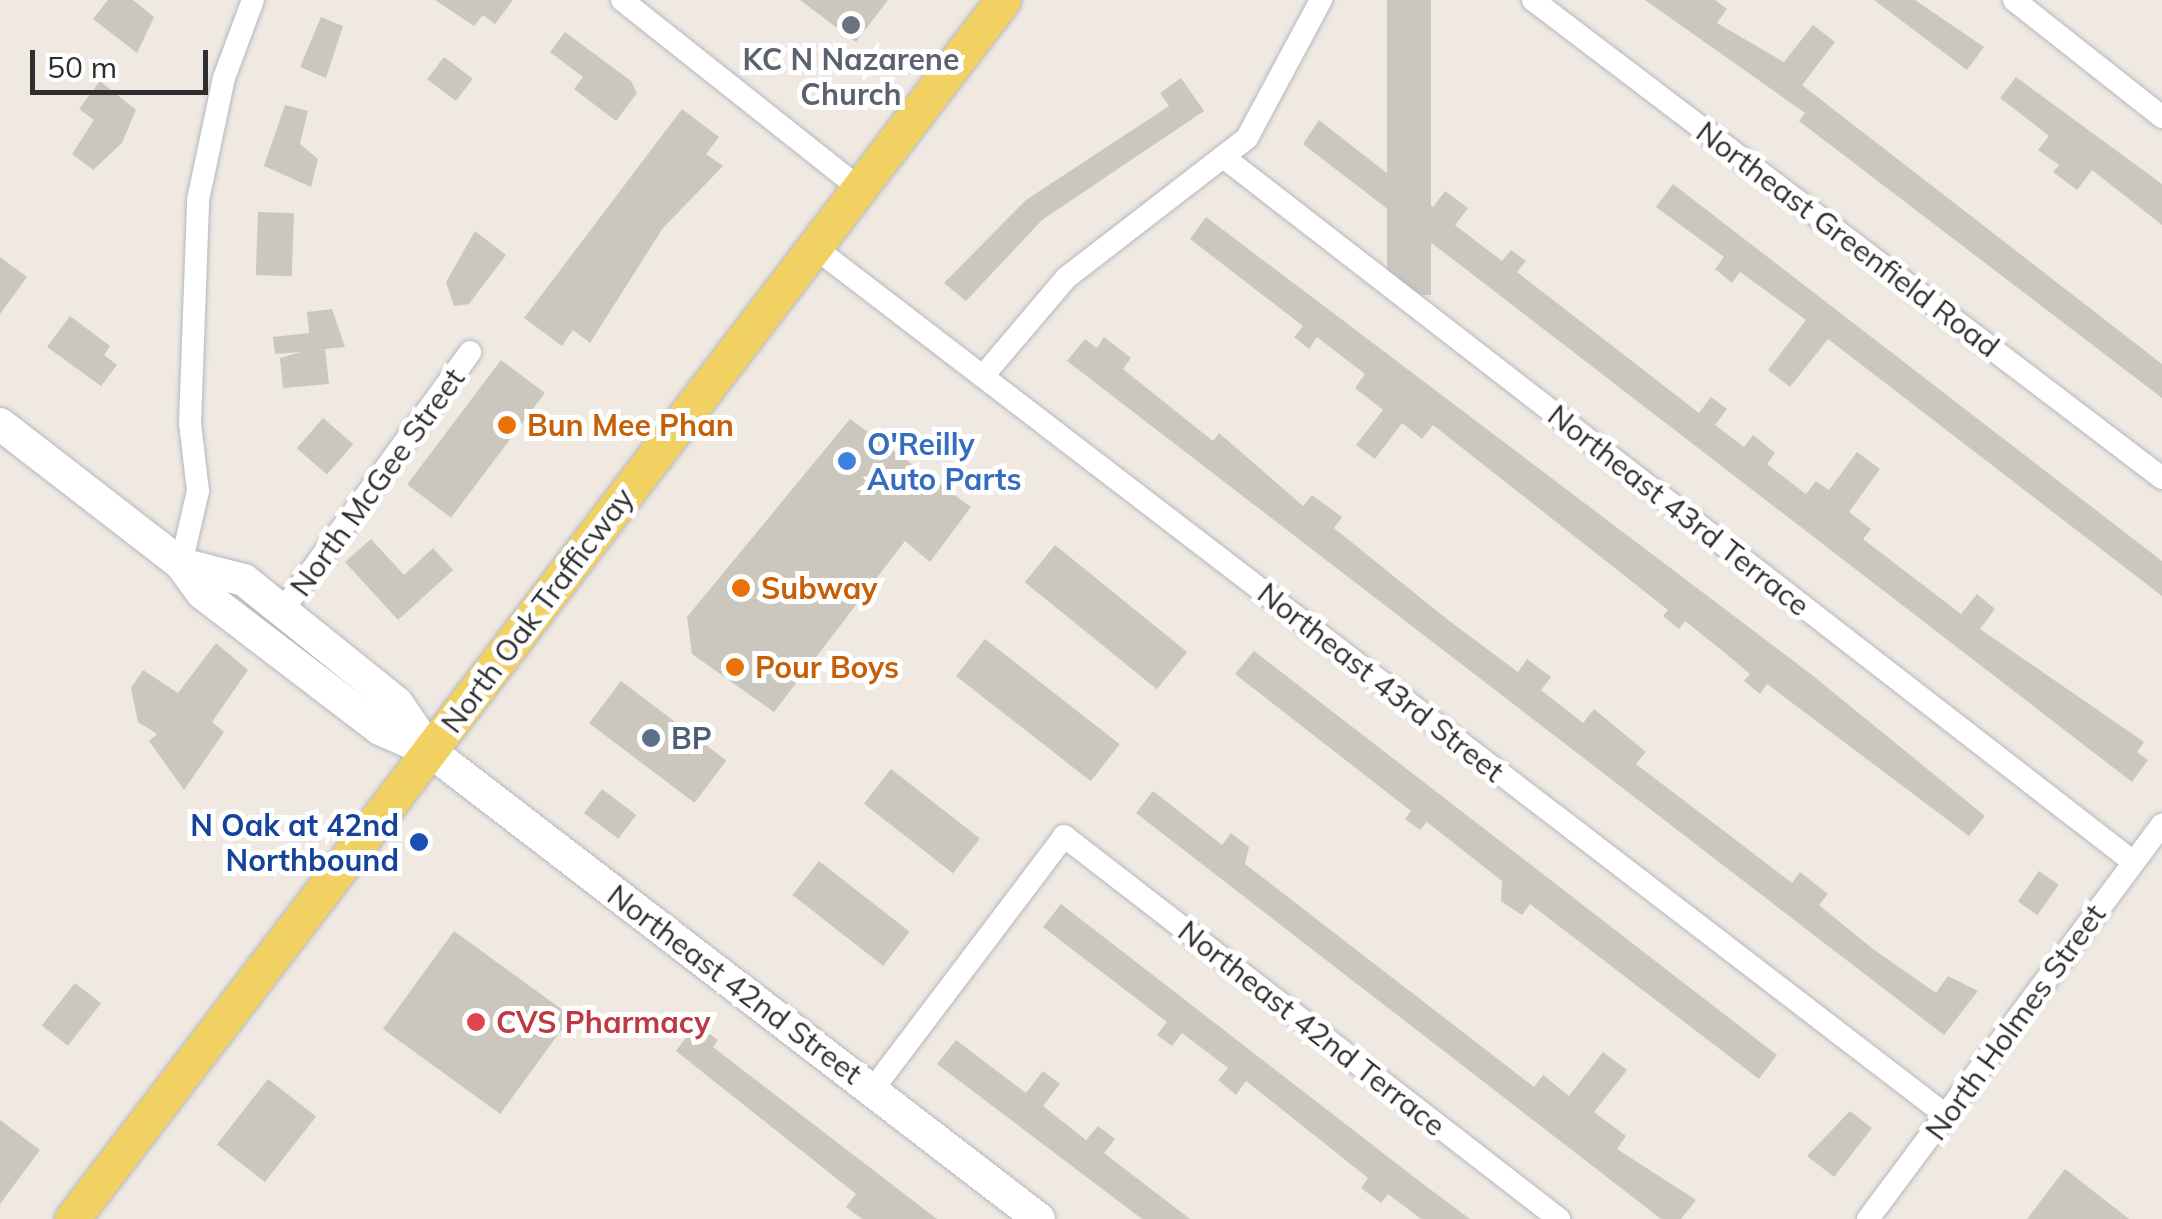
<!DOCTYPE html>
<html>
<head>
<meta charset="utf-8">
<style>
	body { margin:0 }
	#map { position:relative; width:2162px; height:1219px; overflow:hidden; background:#efe9e1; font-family:Mulish,sans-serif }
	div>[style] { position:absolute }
	.building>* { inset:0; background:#cbc7bf; transform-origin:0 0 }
	.roads { filter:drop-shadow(0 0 2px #b4b7c1) drop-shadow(0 0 2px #b4b7c1) }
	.minor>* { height:22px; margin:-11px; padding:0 11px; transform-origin:11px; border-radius:11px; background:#fff }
	.secondary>* { height:32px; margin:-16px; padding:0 16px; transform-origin:16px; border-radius:16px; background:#fff }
	.primary>* { height:35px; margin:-17.5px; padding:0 17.5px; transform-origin:17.5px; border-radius:17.5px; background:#f2d163 }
	.dots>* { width:28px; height:28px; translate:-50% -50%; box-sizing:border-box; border:5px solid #fff; border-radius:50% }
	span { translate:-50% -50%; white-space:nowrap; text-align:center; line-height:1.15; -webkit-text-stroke:10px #fff; paint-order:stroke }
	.worship-label { font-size:30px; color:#5b616d; font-weight:700 }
	.street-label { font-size:30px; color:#2e2e2e }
	.food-label { font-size:30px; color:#c56008; font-weight:700 }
	.left { translate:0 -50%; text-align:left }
	.shop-label { font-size:30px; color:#366cbe; font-weight:700 }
	.service-label { font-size:30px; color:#4e5e75; font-weight:700 }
	.transit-label { font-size:30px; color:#164399; font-weight:700 }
	.right { translate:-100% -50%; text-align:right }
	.health-label { font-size:30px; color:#be3a42; font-weight:700 }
	.scale { position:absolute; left:30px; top:50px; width:178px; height:45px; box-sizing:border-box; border:5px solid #2e2e2e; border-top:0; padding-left:12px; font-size:30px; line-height:35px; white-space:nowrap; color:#2e2e2e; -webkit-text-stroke:8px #fff; paint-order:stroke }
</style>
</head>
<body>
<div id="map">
	<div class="building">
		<div style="clip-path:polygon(108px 0,133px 0,154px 17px,137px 53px,93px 19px)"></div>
		<div style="clip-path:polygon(435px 0,513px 0,495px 24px,483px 15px,474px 26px)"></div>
		<div style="clip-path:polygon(800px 0,888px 0,856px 42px)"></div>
		<div style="left:1387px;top:0;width:44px;height:295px"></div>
		<div style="clip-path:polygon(1645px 0,1715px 0,1727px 9px,1717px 23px,1784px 62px,1813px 25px,1835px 42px,1802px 85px,2162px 364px,2162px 398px,1799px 121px,1805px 113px)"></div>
		<div style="clip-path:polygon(1874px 0,1915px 0,1984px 47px,1967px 70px)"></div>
		<div style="clip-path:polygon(321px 17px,343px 26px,326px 78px,300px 67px)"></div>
		<div style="clip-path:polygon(565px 32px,631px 81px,637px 93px,616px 121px,574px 89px,583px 77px,550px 52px)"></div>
		<div style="left:444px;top:57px;width:36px;height:28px;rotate:37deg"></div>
		<div style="clip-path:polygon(2016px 77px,2162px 184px,2162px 225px,2092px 170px,2077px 190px,2053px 172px,2059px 165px,2038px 150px,2049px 136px,2000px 98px)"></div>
		<div style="clip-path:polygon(1181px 78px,1204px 111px,1042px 220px,966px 301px,944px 283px,1026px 200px,1169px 106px,1160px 93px)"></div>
		<div style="clip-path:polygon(100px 81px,136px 110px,122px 143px,93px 170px,72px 154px,94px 120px,79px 109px)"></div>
		<div style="clip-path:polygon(285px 105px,308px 111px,300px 144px,318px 159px,311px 187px,264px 166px)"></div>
		<div style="clip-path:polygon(682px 109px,719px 137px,706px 154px,723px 166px,663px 228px,590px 343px,573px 330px,562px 346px,524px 318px)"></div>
		<div style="clip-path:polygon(1319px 120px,1425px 203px,1433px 207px,1445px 191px,1468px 208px,1455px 225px,1502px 261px,1511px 250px,1526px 261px,1517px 272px,1699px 413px,1711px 397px,1727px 409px,1715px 425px,1744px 447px,1753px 435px,1775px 453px,1767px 464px,1806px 494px,1816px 481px,1829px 490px,1857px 452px,1880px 469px,1849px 512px,1871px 529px,1863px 539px,1961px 614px,1977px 594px,1995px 609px,1980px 629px,2144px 742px,2137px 752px,2148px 760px,2132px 782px,1303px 144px)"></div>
		<div style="clip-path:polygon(1673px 184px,2162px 561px,2162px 596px,1828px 339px,1790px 387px,1768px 370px,1806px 320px,1740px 272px,1732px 283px,1715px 269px,1724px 257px,1656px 207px)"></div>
		<div style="left:258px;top:212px;width:36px;height:63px;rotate:2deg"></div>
		<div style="clip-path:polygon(1206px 217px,1812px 675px,1985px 816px,1969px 836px,1767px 684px,1760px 694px,1744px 681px,1750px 674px,1719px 648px,1685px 621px,1679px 629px,1663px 616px,1668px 610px,1433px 425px,1422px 439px,1402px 423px,1375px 459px,1356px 445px,1383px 410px,1355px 388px,1365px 374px,1317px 337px,1309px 349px,1294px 337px,1303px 326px,1190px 239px)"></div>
		<div style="clip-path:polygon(475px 231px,506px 255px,469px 304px,454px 306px,446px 282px)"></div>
		<div style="clip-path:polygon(0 257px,27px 277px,0 314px)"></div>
		<div style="clip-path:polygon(332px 309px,345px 347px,325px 349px,329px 384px,283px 388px,280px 358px,301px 352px,275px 354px,273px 337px,309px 333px,307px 312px)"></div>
		<div style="clip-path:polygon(70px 316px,110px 346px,104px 355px,117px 365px,101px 386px,47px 347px)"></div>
		<div style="clip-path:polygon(1104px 337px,1131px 358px,1123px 369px,1213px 441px,1219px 433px,1303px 506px,1312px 495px,1342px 517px,1334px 528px,1448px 620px,1518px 672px,1527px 659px,1551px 677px,1541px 690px,1583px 723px,1594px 709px,1646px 752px,1636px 764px,1792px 883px,1800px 872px,1828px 894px,1819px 905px,1873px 949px,1936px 993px,1948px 976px,1978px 991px,1944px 1035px,1067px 361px,1085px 339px,1097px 348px)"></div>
		<div style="left:501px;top:360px;width:55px;height:156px;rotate:37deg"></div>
		<div style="left:323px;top:418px;width:40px;height:40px;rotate:41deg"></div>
		<div style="clip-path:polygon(850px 419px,971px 507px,930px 562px,905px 541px,774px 712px,692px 654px,687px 617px)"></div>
		<div style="clip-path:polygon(371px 539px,404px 575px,433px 548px,453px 570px,398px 620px,345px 562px)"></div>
		<div style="left:1055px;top:545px;width:170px;height:48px;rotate:39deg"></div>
		<div style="left:985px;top:639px;width:171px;height:47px;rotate:38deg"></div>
		<div style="clip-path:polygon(216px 643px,248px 670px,212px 722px,224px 732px,184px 790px,149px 741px,157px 734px,138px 722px,131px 688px,143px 670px,178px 693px)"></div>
		<div style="clip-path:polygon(1254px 651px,1777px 1055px,1759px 1079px,1530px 904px,1522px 915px,1501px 901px,1502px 881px,1427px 822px,1420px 830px,1405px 819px,1411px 811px,1235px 674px)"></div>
		<div style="left:621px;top:681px;width:132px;height:53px;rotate:37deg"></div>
		<div style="left:891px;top:769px;width:113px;height:44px;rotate:38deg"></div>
		<div style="left:602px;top:789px;width:43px;height:30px;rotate:37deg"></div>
		<div style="clip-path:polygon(1153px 791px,1222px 845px,1231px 833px,1249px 847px,1245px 864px,1534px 1087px,1543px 1075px,1569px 1096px,1603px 1052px,1627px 1070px,1594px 1112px,1626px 1136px,1617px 1149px,1696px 1200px,1681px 1219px,1661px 1219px,1136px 813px)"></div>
		<div style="left:819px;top:861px;width:115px;height:43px;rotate:38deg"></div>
		<div style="left:2039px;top:871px;width:24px;height:37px;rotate:35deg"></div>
		<div style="clip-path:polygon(1061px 904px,1423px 1184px,1470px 1219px,1421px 1219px,1388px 1194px,1381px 1203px,1361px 1188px,1368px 1178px,1246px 1081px,1236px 1095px,1218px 1080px,1228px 1068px,1182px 1033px,1172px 1046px,1157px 1035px,1167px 1022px,1043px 927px)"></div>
		<div style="left:454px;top:931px;width:145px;height:121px;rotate:36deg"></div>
		<div style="left:75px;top:983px;width:33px;height:54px;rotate:38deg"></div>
		<div style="clip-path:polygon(696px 1024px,718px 1040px,713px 1047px,937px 1219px,862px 1219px,846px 1207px,856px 1194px,676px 1051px)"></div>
		<div style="clip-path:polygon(956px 1040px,1026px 1093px,1043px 1071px,1060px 1084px,1043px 1106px,1086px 1140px,1098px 1126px,1115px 1139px,1104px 1153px,1190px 1219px,1142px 1219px,937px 1064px)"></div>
		<div style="left:268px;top:1079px;width:61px;height:83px;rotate:38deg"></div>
		<div style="clip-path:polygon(1850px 1111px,1872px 1128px,1834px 1177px,1807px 1156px)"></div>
		<div style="clip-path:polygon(0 1120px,40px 1150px,0 1204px)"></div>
		<div style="clip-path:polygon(2065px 1169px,2129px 1219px,2027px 1219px)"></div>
	</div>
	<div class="roads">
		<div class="minor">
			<div style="left:622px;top:0;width:303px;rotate:38.4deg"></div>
			<div style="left:1533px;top:0;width:790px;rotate:37.23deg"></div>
			<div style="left:2014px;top:0;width:189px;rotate:38.3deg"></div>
			<div style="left:1226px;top:159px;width:1146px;rotate:37.77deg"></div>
			<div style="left:814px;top:247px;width:1428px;rotate:37.49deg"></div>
			<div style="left:983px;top:376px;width:128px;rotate:-49.7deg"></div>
			<div style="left:1066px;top:278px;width:229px;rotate:-37.7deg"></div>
			<div style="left:1247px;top:138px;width:157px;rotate:-61.8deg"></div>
			<div style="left:181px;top:564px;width:75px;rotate:-76.9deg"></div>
			<div style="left:198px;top:491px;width:68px;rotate:-96.7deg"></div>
			<div style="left:190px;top:423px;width:223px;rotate:-87.9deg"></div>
			<div style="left:198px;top:200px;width:125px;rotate:-78deg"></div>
			<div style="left:224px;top:78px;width:83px;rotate:-69.6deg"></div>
			<div style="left:282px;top:611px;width:320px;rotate:-54deg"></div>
			<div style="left:873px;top:1089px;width:317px;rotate:-52.9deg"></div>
			<div style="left:1064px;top:836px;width:626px;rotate:37.73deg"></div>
			<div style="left:1868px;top:1219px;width:492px;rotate:-53.3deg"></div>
		</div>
		<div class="secondary">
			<div style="left:0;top:424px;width:229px;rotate:37.7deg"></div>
			<div style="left:181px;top:564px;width:36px;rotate:54deg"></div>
			<div style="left:202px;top:593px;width:224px;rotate:37.4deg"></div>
			<div style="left:380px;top:729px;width:55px;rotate:23.7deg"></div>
			<div style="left:430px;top:751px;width:768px;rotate:37.54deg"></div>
			<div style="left:181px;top:564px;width:65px;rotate:14.3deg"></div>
			<div style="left:244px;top:580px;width:196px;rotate:38.8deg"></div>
			<div style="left:397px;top:703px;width:58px;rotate:55.5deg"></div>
		</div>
		<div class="primary">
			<div style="left:72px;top:1219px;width:1534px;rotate:-52.63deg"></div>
		</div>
	</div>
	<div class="dots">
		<div style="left:851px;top:25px;background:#6b7280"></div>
		<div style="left:507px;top:425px;background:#e8710a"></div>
		<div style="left:847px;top:461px;background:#3f7fe0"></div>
		<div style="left:741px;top:588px;background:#e8710a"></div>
		<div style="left:735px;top:667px;background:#e8710a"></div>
		<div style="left:651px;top:738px;background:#5c6f8a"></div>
		<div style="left:419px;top:842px;background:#1a4fb4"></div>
		<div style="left:476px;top:1022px;background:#e0444e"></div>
	</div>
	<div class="worship-label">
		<span style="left:851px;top:76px">KC N Nazarene<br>Church</span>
	</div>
	<div class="street-label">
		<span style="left:1848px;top:239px;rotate:37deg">Northeast Greenfield Road</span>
		<span style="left:377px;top:482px;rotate:-54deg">North McGee Street</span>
		<span style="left:1679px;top:510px;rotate:38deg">Northeast 43rd Terrace</span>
		<span style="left:537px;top:610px;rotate:-53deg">North Oak Trafficway</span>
		<span style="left:1381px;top:682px;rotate:38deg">Northeast 43rd Street</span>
		<span style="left:735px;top:984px;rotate:37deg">Northeast 42nd Street</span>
		<span style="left:2015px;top:1022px;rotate:-54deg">North Holmes Street</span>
		<span style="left:1312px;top:1028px;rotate:38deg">Northeast 42nd Terrace</span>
	</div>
	<div class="food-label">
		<span class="left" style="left:527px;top:425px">Bun Mee Phan</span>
		<span class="left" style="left:761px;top:588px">Subway</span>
		<span class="left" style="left:755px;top:667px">Pour Boys</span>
	</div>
	<div class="shop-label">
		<span class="left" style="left:867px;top:461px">O'Reilly<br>Auto Parts</span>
	</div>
	<div class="service-label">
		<span class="left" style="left:671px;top:738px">BP</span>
	</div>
	<div class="transit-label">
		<span class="right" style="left:399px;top:842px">N Oak at 42nd<br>Northbound</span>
	</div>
	<div class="health-label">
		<span class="left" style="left:496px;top:1022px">CVS Pharmacy</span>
	</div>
	<div class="scale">50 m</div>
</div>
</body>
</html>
